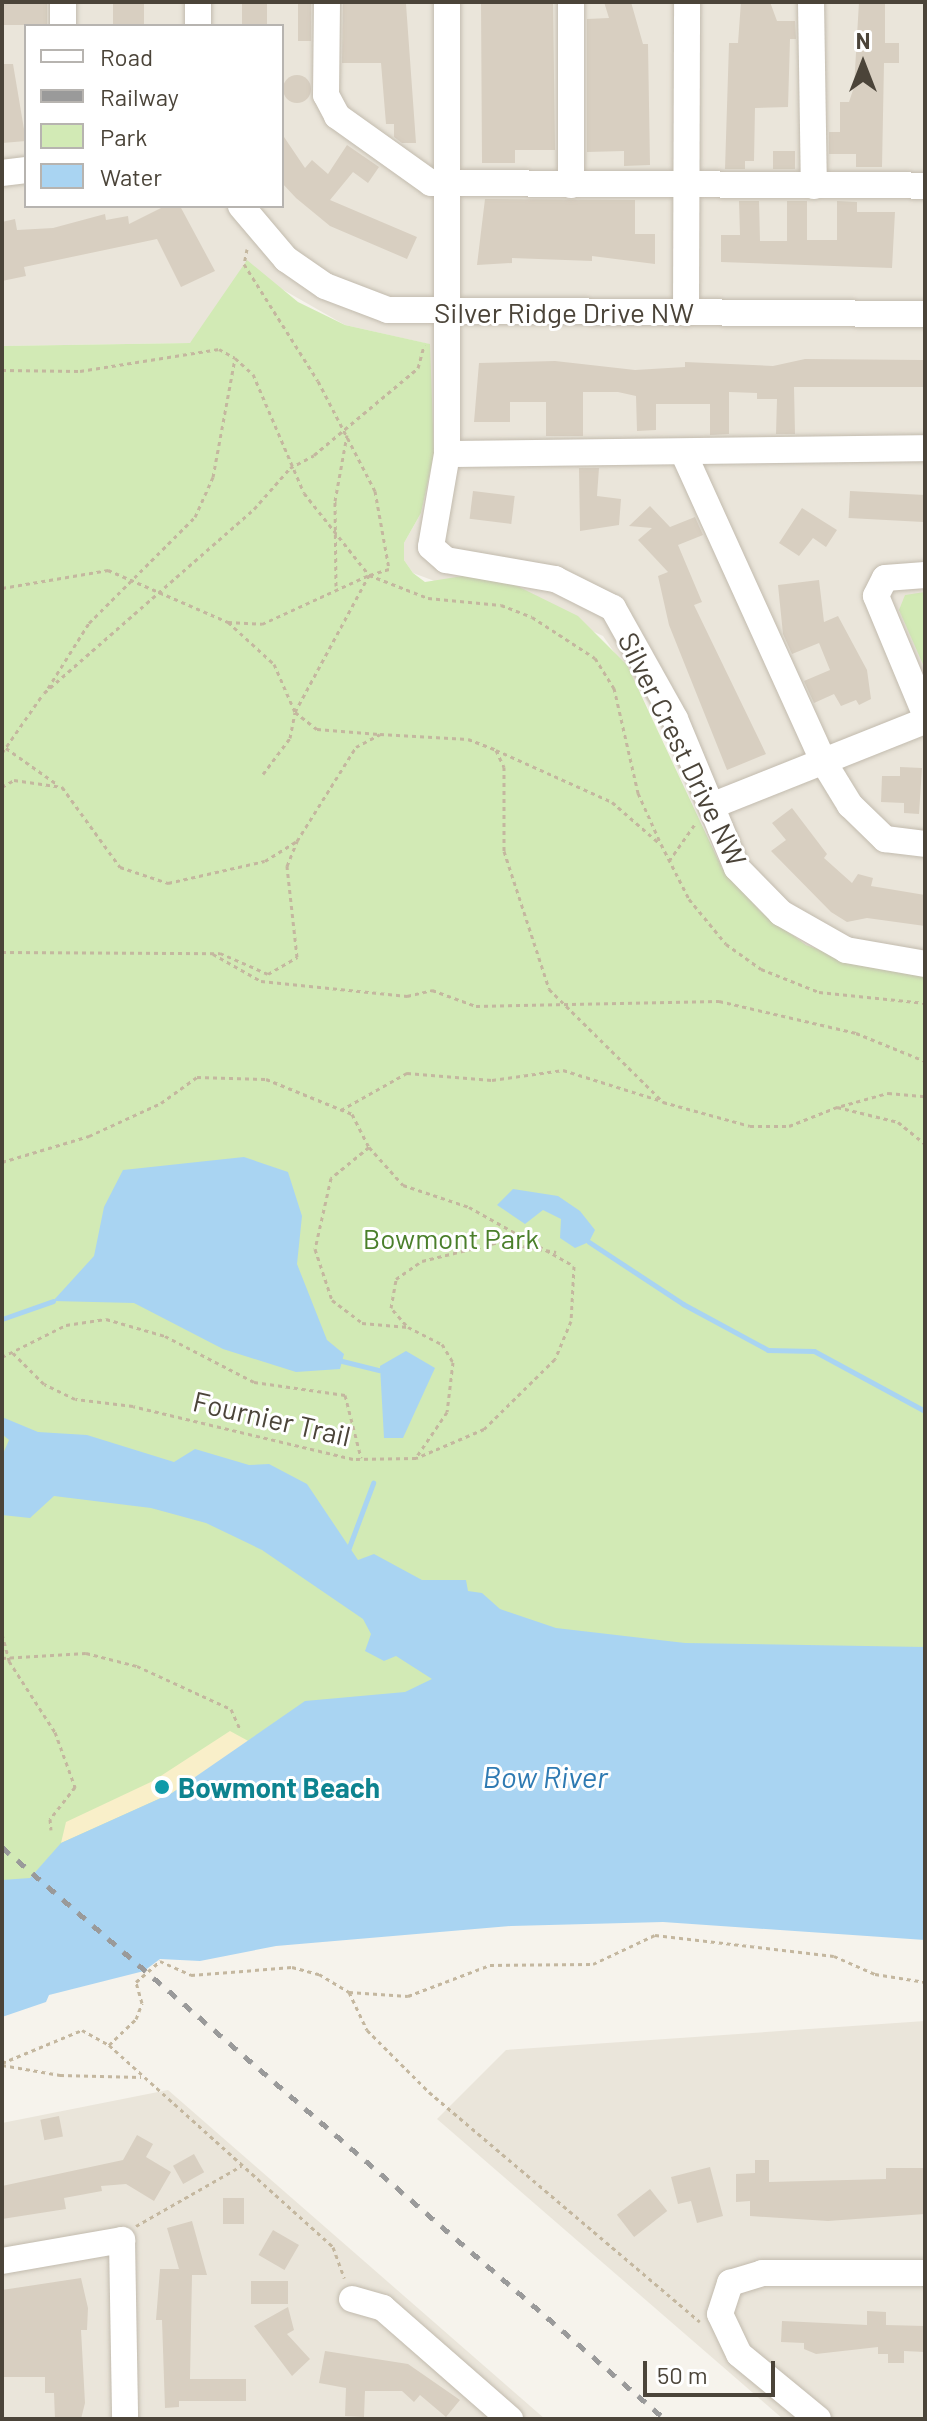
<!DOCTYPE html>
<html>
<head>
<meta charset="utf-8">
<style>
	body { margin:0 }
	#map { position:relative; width:927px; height:2421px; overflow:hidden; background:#f6f3ec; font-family:Barlow,sans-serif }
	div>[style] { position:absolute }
	.residential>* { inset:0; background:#eae5da }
	.green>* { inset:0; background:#d2eab5 }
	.sand>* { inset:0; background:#f9efc9 }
	.water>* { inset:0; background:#a9d4f2 }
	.stream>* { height:5px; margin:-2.5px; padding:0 2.5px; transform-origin:2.5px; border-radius:2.5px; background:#a9d4f2 }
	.building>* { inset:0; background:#d8cfc1; transform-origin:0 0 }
	.round { border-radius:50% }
	.path>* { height:3px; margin-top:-1.5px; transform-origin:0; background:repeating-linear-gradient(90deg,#c4b79f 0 4px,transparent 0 8px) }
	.roads { filter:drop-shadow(0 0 2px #c2bbae) drop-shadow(0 0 2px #c2bbae) }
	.minor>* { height:26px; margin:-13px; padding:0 13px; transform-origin:13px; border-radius:13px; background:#fff }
	.rail>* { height:5px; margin-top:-2.5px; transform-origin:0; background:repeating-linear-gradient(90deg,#9a9a9a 0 10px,transparent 0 20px) }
	.dots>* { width:22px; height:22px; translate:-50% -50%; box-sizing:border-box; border:4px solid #fff; border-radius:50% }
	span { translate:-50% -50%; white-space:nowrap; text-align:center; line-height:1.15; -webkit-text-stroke:6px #fff; paint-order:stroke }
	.street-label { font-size:28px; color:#4b4439 }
	.park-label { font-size:28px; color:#4a7f2a }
	.culture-label { font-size:28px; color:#0d838f; font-weight:700 }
	.left { translate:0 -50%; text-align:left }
	.water-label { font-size:30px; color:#2e7ab2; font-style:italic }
	.frame { position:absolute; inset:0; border:4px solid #4b4439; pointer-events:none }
	.legend { position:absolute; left:24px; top:24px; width:260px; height:184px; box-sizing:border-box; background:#fff; border:2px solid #b7b4b0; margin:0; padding:10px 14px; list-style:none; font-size:24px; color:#4b4439 }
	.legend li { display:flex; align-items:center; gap:16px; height:40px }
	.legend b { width:40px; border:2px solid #b7b4b0 }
	.north { position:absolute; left:823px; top:24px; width:80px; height:80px; -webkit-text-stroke:6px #fff; paint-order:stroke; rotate:0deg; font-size:22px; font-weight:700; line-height:32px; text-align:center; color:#4b4439 }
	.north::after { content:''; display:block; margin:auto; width:28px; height:36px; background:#4b4439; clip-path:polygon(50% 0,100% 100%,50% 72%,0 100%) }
	.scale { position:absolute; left:643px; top:2361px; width:132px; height:36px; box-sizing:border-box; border:4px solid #4b4439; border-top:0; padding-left:10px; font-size:24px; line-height:28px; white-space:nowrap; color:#4b4439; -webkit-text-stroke:6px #fff; paint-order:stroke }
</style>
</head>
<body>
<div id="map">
	<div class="residential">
		<div style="clip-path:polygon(evenodd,2px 2px,925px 2px,925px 973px,868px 967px,806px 945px,760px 911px,722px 868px,653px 709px,603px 636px,469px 575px,440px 583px,413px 573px,404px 560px,404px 543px,421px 513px,434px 454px,429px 344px,345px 325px,273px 284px,190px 343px,2px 346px,2px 2px,26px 26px,282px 26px,282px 206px,26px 206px,26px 26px)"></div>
		<div style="clip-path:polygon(925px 2021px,925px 2419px,783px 2419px,437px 2119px,506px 2050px)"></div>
		<div style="clip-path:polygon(168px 2090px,545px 2419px,2px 2419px,2px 2123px)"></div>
	</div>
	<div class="green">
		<div style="clip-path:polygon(247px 260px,298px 302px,345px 325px,430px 344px,434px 454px,421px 513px,404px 543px,404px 560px,413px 573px,425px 582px,469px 575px,511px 583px,578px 616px,627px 665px,722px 868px,760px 911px,806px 945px,868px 967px,925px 973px,925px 1669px,2px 1901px,2px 346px,190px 343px)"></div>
		<div style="clip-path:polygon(925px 592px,925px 669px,899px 610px,905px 595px)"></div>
	</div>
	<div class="sand">
		<div style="clip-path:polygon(230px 1731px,252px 1743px,172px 1793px,61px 1843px,66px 1822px,153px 1781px)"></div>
	</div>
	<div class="water">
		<div style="clip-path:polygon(244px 1157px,288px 1172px,302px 1216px,297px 1264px,327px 1340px,344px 1354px,340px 1369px,296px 1372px,223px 1349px,134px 1303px,53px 1301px,94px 1256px,104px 1207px,123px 1170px)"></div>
		<div style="clip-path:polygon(513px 1189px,558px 1196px,580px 1211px,595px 1230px,589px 1242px,575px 1248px,560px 1238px,561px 1219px,543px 1210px,525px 1224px,497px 1205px)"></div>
		<div style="clip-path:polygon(406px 1351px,435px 1368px,403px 1438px,384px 1438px,380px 1366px)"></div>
		<div style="clip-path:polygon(2px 1417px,38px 1432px,87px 1435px,174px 1462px,195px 1449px,249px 1465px,269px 1464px,307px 1484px,358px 1560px,374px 1554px,422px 1580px,466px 1580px,468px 1591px,482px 1593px,500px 1609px,556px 1628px,685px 1643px,925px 1647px,925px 1940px,663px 1922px,511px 1926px,276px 1946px,200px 1961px,160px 1959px,144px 1971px,49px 1995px,46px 2002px,2px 2017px,2px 1880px,30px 1878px,61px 1843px,172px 1793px,305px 1701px,405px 1692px,432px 1679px,396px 1656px,384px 1661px,365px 1651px,371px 1634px,363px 1619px,262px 1550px,206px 1523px,151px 1508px,54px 1496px,30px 1518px,2px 1515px,2px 1456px,9px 1440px,2px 1434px)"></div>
	</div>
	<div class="stream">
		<div style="left:589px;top:1242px;width:113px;rotate:33.4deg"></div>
		<div style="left:683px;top:1304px;width:97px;rotate:28.4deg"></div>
		<div style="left:768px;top:1350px;width:46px;rotate:1.2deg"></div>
		<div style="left:814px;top:1351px;width:126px;rotate:28.4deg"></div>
		<div style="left:2px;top:1319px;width:54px;rotate:-19.4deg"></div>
		<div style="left:342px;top:1361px;width:38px;rotate:14deg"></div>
		<div style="left:348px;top:1550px;width:72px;rotate:-69.5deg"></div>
	</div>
	<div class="building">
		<div style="left:113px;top:2px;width:31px;height:24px"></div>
		<div style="left:242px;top:2px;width:25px;height:24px"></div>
		<div style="left:298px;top:2px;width:13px;height:39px"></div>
		<div style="clip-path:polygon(343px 2px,406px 4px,416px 143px,402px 143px,394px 137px,394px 124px,386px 124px,381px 63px,342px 63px)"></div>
		<div style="clip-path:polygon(481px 2px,553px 2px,555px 150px,515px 150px,515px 163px,482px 163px)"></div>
		<div style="clip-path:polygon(604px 2px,631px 2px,643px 44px,648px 44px,650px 165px,624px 166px,624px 151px,587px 152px,587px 19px,609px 18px)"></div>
		<div style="clip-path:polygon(741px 2px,770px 2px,777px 21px,795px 21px,796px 39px,790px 39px,788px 107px,755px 108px,754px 161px,745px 161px,745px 169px,725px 169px,729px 43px,738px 43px)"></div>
		<div style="clip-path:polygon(859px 2px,885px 2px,885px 43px,899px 43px,899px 63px,884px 63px,882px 167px,856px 167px,856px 154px,829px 154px,829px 132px,840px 132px,840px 102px,849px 102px,854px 87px)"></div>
		<div style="left:47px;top:3px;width:22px;height:45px;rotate:90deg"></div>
		<div style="clip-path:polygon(2px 64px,13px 64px,26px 141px,2px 143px)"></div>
		<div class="round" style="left:283px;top:75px;width:28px;height:28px"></div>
		<div style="clip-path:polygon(282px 134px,305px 168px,312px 160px,328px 174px,347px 145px,379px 167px,368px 183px,353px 172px,330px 200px,417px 237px,407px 259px,330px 226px,296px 198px,282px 183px)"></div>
		<div style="left:773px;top:151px;width:22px;height:18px"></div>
		<div style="clip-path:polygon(485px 199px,635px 200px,635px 234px,655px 234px,655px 264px,592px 256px,592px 261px,512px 258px,512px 263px,477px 265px)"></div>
		<div style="clip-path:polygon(739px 201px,759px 201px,760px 241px,787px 241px,787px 201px,807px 201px,807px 240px,837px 240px,837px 201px,857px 202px,857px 212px,895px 212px,892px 268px,721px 262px,721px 235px,740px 235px)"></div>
		<div style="clip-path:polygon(165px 206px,180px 206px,215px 271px,181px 287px,157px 239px,24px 267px,26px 276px,2px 281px,2px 222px,15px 219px,17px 230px,53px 228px,105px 214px,106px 220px,128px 216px,129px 224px)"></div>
		<div style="clip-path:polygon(805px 359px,924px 360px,925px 387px,794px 387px,795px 434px,776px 434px,777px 399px,757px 399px,757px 393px,729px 392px,729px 434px,710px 435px,710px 404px,656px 404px,656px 430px,637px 431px,636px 396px,618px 392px,583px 392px,583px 436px,546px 436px,546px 402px,510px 402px,510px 422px,474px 422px,479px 363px,555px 361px,635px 370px,685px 367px,685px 362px,773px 366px)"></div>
		<div style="clip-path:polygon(579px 468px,599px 468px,597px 496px,621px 499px,619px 525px,580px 531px)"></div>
		<div style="left:473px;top:491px;width:42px;height:28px;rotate:7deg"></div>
		<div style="left:850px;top:491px;width:75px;height:27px;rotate:3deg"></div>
		<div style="clip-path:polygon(650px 506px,670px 527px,695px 517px,703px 535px,678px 545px,702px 602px,694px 605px,766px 754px,727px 770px,669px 625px,658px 576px,668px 572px,638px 540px,652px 528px,629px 526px)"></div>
		<div style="clip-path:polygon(802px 508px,837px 530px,826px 547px,813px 538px,799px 556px,779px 543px)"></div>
		<div style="clip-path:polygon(819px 580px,824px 622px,838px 616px,867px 670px,871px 699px,859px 705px,856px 700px,841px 706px,834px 694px,814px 703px,804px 681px,830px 670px,819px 643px,792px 654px,783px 634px,778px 585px)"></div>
		<div style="clip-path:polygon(900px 767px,922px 768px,919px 814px,904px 813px,904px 803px,881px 802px,882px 776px,900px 776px)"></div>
		<div style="clip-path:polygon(792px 808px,827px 854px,824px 858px,852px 883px,858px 874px,873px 878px,871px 886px,925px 895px,925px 926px,867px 918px,847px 922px,831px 912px,771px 851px,786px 840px,772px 823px)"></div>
		<div style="left:59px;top:2116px;width:21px;height:19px;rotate:79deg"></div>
		<div style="clip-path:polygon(137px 2135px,153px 2144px,146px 2157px,171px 2172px,154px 2201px,126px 2184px,101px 2186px,102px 2191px,64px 2198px,66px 2209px,2px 2219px,2px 2186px,123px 2160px)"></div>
		<div style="left:194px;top:2154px;width:21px;height:24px;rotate:61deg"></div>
		<div style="clip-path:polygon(755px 2160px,769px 2160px,769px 2182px,886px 2179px,886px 2168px,925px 2168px,925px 2214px,828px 2221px,750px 2216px,750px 2201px,736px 2202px,736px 2174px,755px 2173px)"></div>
		<div style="clip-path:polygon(710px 2167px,723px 2216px,697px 2223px,691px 2201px,678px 2204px,671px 2177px)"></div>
		<div style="left:650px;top:2189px;width:28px;height:42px;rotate:52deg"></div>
		<div style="left:223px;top:2198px;width:21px;height:26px"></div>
		<div style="clip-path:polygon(192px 2221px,207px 2275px,192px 2275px,190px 2379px,246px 2379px,246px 2401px,179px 2401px,179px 2407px,165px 2408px,162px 2320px,156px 2320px,160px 2269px,179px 2269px,167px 2228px)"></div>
		<div style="left:273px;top:2230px;width:30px;height:29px;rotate:30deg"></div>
		<div style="clip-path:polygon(81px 2278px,88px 2308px,87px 2330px,81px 2330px,85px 2403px,81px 2419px,55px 2419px,54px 2393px,45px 2393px,45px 2377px,3px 2377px,2px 2290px)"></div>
		<div style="left:251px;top:2281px;width:37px;height:23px"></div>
		<div style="clip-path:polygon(288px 2307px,294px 2330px,287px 2334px,310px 2359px,292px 2376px,254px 2326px)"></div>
		<div style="clip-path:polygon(867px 2311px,886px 2312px,886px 2325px,925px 2326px,925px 2352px,904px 2351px,904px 2363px,888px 2363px,888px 2354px,878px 2354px,878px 2347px,816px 2354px,804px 2349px,804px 2343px,781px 2342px,782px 2321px,867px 2325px)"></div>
		<div style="clip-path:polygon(325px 2351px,408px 2364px,460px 2400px,446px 2417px,420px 2395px,414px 2402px,402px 2391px,365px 2391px,364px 2417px,345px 2416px,346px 2388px,319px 2383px)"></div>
	</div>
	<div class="path">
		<div style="left:247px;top:249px;width:15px;rotate:101deg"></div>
		<div style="left:244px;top:264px;width:138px;rotate:57.7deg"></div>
		<div style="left:318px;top:381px;width:124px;rotate:62.6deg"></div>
		<div style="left:375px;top:491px;width:79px;rotate:79.8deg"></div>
		<div style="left:389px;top:569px;width:21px;rotate:163deg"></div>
		<div style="left:2px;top:370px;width:78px;rotate:0.7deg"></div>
		<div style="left:80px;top:371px;width:141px;rotate:-9deg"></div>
		<div style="left:219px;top:349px;width:18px;rotate:29deg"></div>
		<div style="left:235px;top:358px;width:24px;rotate:42deg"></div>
		<div style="left:253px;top:374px;width:129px;rotate:66.8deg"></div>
		<div style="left:304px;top:493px;width:105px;rotate:51.6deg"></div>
		<div style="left:336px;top:586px;width:85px;rotate:-90.7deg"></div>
		<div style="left:335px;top:501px;width:67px;rotate:-79.7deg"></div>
		<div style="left:2px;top:588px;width:108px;rotate:-9.6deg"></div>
		<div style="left:108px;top:570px;width:131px;rotate:23.4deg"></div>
		<div style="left:228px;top:622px;width:34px;rotate:3deg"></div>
		<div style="left:262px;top:624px;width:118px;rotate:-24.6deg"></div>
		<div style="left:369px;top:575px;width:63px;rotate:21.3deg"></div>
		<div style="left:428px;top:598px;width:73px;rotate:5.5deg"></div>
		<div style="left:501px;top:605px;width:33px;rotate:21deg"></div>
		<div style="left:532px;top:617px;width:75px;rotate:33.1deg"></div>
		<div style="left:595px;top:658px;width:36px;rotate:58deg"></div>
		<div style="left:614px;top:688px;width:108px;rotate:77.1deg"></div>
		<div style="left:638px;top:793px;width:56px;rotate:65.7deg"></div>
		<div style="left:661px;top:844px;width:62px;rotate:63deg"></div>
		<div style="left:689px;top:899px;width:58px;rotate:50.6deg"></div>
		<div style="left:726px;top:944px;width:43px;rotate:35.5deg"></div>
		<div style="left:761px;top:969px;width:62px;rotate:21.6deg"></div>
		<div style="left:819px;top:992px;width:107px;rotate:5.9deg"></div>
		<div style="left:228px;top:622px;width:62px;rotate:42.4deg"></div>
		<div style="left:274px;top:664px;width:52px;rotate:66.4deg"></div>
		<div style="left:295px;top:712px;width:28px;rotate:38deg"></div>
		<div style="left:317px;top:729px;width:62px;rotate:4.6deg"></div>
		<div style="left:48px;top:688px;width:77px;rotate:-57.8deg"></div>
		<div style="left:89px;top:623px;width:150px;rotate:-45deg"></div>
		<div style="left:195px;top:517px;width:44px;rotate:-65.8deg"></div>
		<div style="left:213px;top:477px;width:121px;rotate:-79.5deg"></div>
		<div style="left:44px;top:693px;width:279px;rotate:-41.2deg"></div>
		<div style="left:254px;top:509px;width:55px;rotate:-48.7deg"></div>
		<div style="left:290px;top:468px;width:27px;rotate:-28deg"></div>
		<div style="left:314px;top:455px;width:136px;rotate:-39.9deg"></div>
		<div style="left:418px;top:368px;width:24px;rotate:-75deg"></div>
		<div style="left:6px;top:748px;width:64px;rotate:35.4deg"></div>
		<div style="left:496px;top:750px;width:127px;rotate:24.1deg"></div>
		<div style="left:612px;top:802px;width:61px;rotate:41deg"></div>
		<div style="left:2px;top:753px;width:72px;rotate:-55.2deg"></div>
		<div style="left:263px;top:774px;width:45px;rotate:-53.1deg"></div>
		<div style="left:290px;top:738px;width:26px;rotate:-79deg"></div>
		<div style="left:295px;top:712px;width:156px;rotate:-61.6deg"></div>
		<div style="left:2px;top:787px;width:14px;rotate:-30deg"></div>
		<div style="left:14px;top:780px;width:49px;rotate:8.3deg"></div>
		<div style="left:62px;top:787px;width:99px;rotate:54.1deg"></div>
		<div style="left:120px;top:867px;width:51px;rotate:18.4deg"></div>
		<div style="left:168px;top:883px;width:99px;rotate:-12.8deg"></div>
		<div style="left:265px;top:861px;width:38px;rotate:-32deg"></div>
		<div style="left:297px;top:841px;width:111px;rotate:-57.9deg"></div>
		<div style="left:356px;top:747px;width:27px;rotate:-28deg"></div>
		<div style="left:380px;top:734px;width:88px;rotate:3.3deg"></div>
		<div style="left:468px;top:739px;width:30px;rotate:21deg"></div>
		<div style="left:496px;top:750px;width:19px;rotate:65deg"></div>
		<div style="left:504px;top:767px;width:84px;rotate:90deg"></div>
		<div style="left:504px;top:851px;width:145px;rotate:71.9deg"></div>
		<div style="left:549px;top:989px;width:161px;rotate:44.7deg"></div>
		<div style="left:663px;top:1102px;width:90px;rotate:15.4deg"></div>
		<div style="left:750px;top:1126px;width:39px"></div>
		<div style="left:789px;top:1126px;width:52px;rotate:-21.6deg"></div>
		<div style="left:837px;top:1107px;width:63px;rotate:13.8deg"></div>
		<div style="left:898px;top:1122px;width:35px;rotate:39deg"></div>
		<div style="left:669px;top:861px;width:45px;rotate:-54.9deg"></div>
		<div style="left:2px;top:952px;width:218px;rotate:0.3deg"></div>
		<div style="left:220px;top:953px;width:52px;rotate:23.6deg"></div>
		<div style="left:268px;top:974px;width:34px;rotate:-30deg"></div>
		<div style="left:297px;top:957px;width:92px;rotate:-96.3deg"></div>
		<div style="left:287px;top:866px;width:27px;rotate:-68deg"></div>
		<div style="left:213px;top:954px;width:55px;rotate:29.4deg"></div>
		<div style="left:261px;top:981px;width:147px;rotate:5.9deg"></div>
		<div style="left:407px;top:996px;width:26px;rotate:-13deg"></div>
		<div style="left:432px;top:990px;width:47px;rotate:20deg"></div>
		<div style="left:476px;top:1006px;width:243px;rotate:-1.2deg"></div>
		<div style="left:719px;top:1001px;width:141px;rotate:13.1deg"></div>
		<div style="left:856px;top:1033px;width:74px;rotate:22.1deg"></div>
		<div style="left:841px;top:1106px;width:49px;rotate:-15.5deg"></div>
		<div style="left:888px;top:1093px;width:37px;rotate:5deg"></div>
		<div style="left:341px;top:1110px;width:76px;rotate:-29.3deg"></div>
		<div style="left:407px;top:1073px;width:85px;rotate:4.7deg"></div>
		<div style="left:492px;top:1080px;width:72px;rotate:-8deg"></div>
		<div style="left:563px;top:1070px;width:104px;rotate:17.4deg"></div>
		<div style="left:369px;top:1147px;width:49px;rotate:140.8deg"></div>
		<div style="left:331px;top:1178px;width:73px;rotate:102.7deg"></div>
		<div style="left:315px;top:1249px;width:54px;rotate:71.6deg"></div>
		<div style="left:332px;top:1300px;width:38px;rotate:37deg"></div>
		<div style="left:362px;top:1323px;width:46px;rotate:5deg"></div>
		<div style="left:408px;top:1327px;width:38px;rotate:27deg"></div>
		<div style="left:442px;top:1344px;width:21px;rotate:59deg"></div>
		<div style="left:453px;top:1362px;width:50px;rotate:96.8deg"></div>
		<div style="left:447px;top:1412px;width:53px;rotate:124.3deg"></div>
		<div style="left:2px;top:1162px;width:91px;rotate:-16.6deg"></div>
		<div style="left:89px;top:1136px;width:79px;rotate:-24.6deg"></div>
		<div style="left:161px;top:1103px;width:44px;rotate:-35.8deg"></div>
		<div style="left:197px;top:1077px;width:69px;rotate:1.7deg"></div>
		<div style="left:266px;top:1079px;width:93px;rotate:22.1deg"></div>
		<div style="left:352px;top:1114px;width:37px;rotate:63deg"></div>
		<div style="left:369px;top:1147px;width:51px;rotate:48.2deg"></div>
		<div style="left:403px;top:1185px;width:70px;rotate:18.4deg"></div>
		<div style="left:469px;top:1207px;width:120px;rotate:29.3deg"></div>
		<div style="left:574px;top:1266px;width:55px;rotate:93.1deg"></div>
		<div style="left:571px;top:1321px;width:41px;rotate:112.8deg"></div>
		<div style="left:555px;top:1359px;width:100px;rotate:135.4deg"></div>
		<div style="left:484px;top:1429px;width:74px;rotate:156.9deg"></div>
		<div style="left:416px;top:1458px;width:63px;rotate:179.1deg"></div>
		<div style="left:353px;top:1459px;width:226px;rotate:-166.5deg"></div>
		<div style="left:133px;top:1406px;width:58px;rotate:-173.1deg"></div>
		<div style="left:75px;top:1399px;width:34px;rotate:-154deg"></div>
		<div style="left:44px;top:1384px;width:45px;rotate:-135deg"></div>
		<div style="left:406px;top:1325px;width:23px;rotate:-131deg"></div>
		<div style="left:391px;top:1308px;width:29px;rotate:-80deg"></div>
		<div style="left:396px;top:1279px;width:32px;rotate:-35deg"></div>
		<div style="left:422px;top:1261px;width:79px;rotate:-13.9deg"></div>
		<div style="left:499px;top:1242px;width:58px;rotate:10deg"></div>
		<div style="left:2px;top:1357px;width:72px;rotate:-26.6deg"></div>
		<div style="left:66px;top:1325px;width:40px;rotate:-8.5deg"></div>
		<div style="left:106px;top:1319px;width:61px;rotate:16.1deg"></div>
		<div style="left:165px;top:1336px;width:100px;rotate:27.3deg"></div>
		<div style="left:254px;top:1382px;width:92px;rotate:8.1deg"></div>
		<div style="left:345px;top:1395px;width:65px;rotate:75.7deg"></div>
		<div style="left:2px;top:1634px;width:28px;rotate:75deg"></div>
		<div style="left:9px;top:1661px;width:85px;rotate:57.1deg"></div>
		<div style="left:55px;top:1732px;width:59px;rotate:70deg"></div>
		<div style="left:75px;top:1787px;width:41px;rotate:128deg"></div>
		<div style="left:50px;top:1819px;width:11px;rotate:85deg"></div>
		<div style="left:2px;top:1658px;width:84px;rotate:-3.4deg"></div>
		<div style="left:86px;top:1653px;width:53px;rotate:14.3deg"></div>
		<div style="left:137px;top:1666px;width:103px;rotate:24.6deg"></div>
		<div style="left:231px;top:1709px;width:24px;rotate:66deg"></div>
		<div style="left:349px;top:1992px;width:59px;rotate:3.9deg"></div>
		<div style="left:408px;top:1996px;width:88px;rotate:-20.7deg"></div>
		<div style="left:490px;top:1965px;width:103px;rotate:-0.6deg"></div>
		<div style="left:593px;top:1964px;width:68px;rotate:-25.1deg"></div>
		<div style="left:655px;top:1935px;width:180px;rotate:6.7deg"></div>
		<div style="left:834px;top:1956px;width:45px;rotate:23.7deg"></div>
		<div style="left:875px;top:1974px;width:51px;rotate:9.1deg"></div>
		<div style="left:109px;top:2045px;width:37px;rotate:-44deg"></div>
		<div style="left:136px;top:2019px;width:17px;rotate:-69deg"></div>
		<div style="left:142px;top:2003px;width:22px;rotate:-106deg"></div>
		<div style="left:136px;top:1982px;width:32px;rotate:-41deg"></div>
		<div style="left:160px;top:1961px;width:34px;rotate:24deg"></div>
		<div style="left:191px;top:1975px;width:101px;rotate:-4.5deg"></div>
		<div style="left:292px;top:1967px;width:28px;rotate:15deg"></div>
		<div style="left:319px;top:1974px;width:35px;rotate:31deg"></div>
		<div style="left:349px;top:1992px;width:42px;rotate:64.7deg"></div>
		<div style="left:367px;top:2030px;width:88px;rotate:45deg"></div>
		<div style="left:429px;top:2092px;width:355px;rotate:40.3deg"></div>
		<div style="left:2px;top:2063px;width:87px;rotate:-22.4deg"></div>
		<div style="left:82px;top:2030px;width:31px;rotate:29deg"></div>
		<div style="left:109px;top:2045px;width:302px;rotate:42deg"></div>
		<div style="left:333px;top:2247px;width:33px;rotate:70deg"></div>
		<div style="left:2px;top:2065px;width:59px;rotate:9.8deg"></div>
		<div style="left:60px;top:2075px;width:81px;rotate:1.4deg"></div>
		<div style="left:136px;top:2226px;width:121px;rotate:-29.7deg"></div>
	</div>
	<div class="roads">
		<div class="minor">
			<div style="left:198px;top:2px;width:24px;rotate:90deg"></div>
			<div style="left:327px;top:2px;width:93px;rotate:90.6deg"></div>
			<div style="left:326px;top:95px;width:24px;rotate:62deg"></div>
			<div style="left:337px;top:116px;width:115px;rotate:35.5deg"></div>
			<div style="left:431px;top:183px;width:494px;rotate:0.3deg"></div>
			<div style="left:447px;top:2px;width:452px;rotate:90deg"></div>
			<div style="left:447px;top:454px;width:94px;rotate:99.8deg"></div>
			<div style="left:431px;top:547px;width:20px;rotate:41deg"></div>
			<div style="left:446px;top:560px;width:111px;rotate:9.9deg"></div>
			<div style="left:555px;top:579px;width:65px;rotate:26.6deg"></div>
			<div style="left:613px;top:608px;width:127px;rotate:60.8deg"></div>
			<div style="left:675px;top:719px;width:161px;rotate:67.4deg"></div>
			<div style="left:737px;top:868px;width:63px;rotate:45.6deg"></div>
			<div style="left:781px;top:913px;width:75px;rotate:29.6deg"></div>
			<div style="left:846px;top:950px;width:80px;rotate:10deg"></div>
			<div style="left:811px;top:2px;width:184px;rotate:89.1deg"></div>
			<div style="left:63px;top:26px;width:24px;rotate:-90deg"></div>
			<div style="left:2px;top:173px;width:24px;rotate:-7deg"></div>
			<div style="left:571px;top:185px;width:183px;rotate:-90deg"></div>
			<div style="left:241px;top:206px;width:70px;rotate:49.7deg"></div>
			<div style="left:286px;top:259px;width:47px;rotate:34.7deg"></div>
			<div style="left:325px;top:286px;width:67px;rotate:20.9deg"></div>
			<div style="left:388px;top:310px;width:537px;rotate:0.43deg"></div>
			<div style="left:686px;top:313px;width:311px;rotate:-89.8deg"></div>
			<div style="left:683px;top:452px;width:339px;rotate:65.6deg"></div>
			<div style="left:823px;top:761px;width:52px;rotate:58.5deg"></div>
			<div style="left:850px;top:805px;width:49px;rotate:44.2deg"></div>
			<div style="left:885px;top:839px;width:40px;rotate:7.1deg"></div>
			<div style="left:447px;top:454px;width:478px;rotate:-0.7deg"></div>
			<div style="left:925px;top:575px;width:40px;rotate:175.7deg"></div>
			<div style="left:885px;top:578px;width:20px;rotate:117deg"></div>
			<div style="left:876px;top:596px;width:128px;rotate:67.4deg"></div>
			<div style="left:711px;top:806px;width:230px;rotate:-21.7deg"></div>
			<div style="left:2px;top:2261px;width:122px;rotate:-9.9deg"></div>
			<div style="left:122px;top:2240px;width:179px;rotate:89deg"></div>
			<div style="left:352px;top:2299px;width:32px;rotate:16deg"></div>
			<div style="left:383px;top:2308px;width:169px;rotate:41.2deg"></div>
			<div style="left:818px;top:2419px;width:102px;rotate:-140.6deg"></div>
			<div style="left:739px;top:2354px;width:44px;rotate:-115.4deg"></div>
			<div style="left:720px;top:2314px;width:33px;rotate:-72deg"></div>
			<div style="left:730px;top:2283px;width:34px;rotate:-17deg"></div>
			<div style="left:762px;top:2273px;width:163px"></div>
		</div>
	</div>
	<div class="rail">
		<div style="left:2px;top:1847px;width:876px;rotate:40.79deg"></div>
	</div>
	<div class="dots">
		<div style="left:162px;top:1787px;background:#0f9aa8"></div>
	</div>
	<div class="street-label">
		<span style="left:564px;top:312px">Silver Ridge Drive NW</span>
		<span style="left:683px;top:749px;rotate:64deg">Silver Crest Drive NW</span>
		<span style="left:272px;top:1418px;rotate:13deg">Fournier Trail</span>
	</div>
	<div class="park-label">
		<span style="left:451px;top:1238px">Bowmont Park</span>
	</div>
	<div class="culture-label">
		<span class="left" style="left:178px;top:1787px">Bowmont Beach</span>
	</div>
	<div class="water-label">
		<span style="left:545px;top:1776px">Bow River</span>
	</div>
	<div class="frame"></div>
	<ul class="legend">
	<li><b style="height:10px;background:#fff"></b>Road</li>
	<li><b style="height:10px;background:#9a9a9a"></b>Railway</li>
	<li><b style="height:22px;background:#d2eab5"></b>Park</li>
	<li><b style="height:22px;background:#a9d4f2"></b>Water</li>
	</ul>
	<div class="north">N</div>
	<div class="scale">50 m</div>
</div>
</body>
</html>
